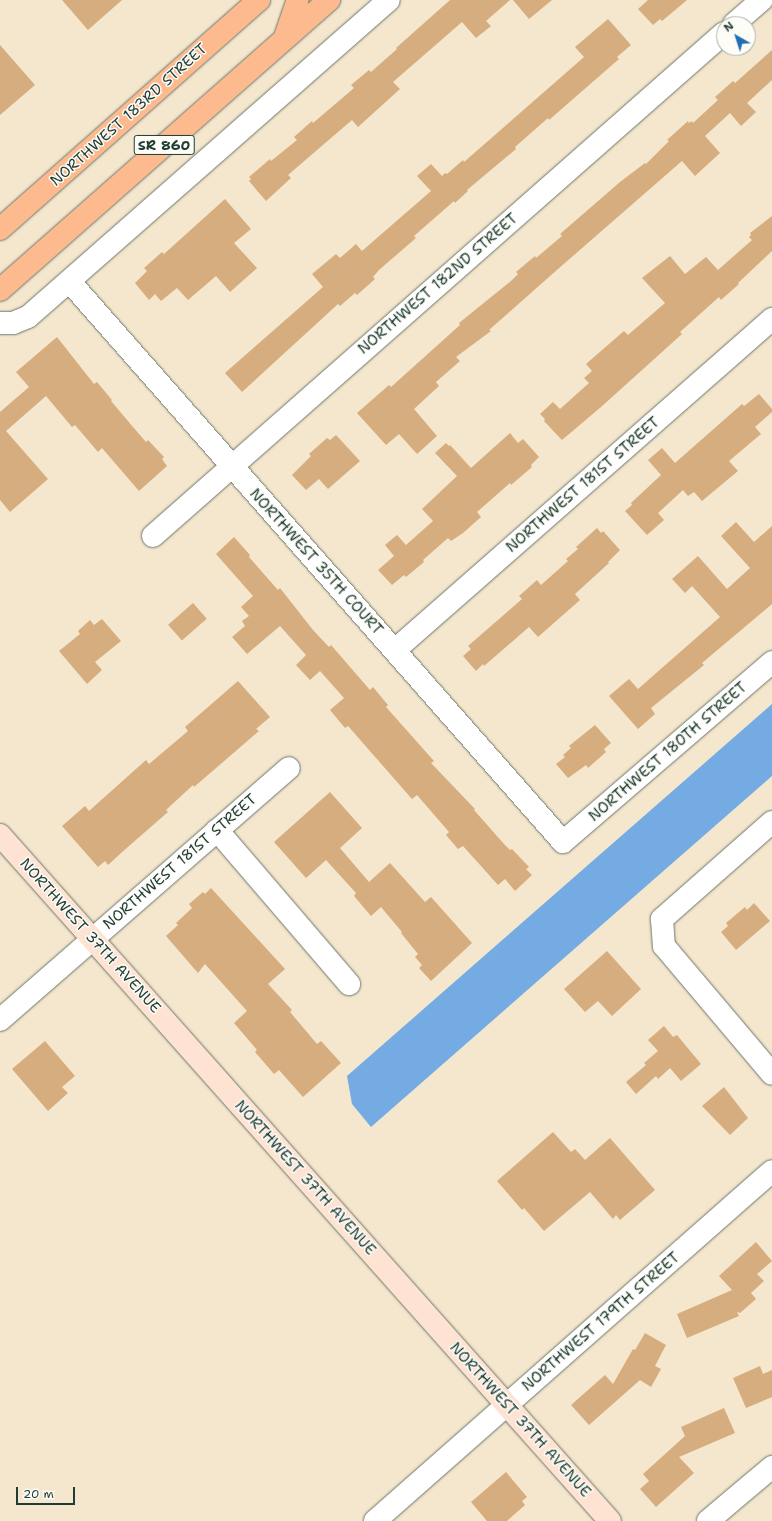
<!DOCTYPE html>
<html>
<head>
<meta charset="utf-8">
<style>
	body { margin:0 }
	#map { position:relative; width:772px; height:1521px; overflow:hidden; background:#f5e6ce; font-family:"Shantell Sans",sans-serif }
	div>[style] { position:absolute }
	.water>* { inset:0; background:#74abe3 }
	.building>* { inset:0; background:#d6ad7e; transform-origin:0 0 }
	.roads { filter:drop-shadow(0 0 1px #6a786a) drop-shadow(0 0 1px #6a786a) }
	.street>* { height:22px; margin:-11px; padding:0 11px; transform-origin:11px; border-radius:11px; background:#fff }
	.secondary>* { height:22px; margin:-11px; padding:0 11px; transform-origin:11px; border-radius:11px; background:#fee3d2 }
	.primary>* { height:22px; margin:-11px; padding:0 11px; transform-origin:11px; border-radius:11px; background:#fcba8e }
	span { translate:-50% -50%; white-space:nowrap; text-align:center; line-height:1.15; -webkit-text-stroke:3px #fdfcf7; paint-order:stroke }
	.shield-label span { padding:1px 3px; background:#fdfcf7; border:1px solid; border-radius:3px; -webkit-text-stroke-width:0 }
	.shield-label { font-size:14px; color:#1f3d34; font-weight:700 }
	.street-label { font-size:15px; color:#1f3d34 }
	.north { position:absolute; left:716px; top:16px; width:40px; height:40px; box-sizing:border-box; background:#fdfcf7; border:1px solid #a4b0a9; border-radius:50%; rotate:321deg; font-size:11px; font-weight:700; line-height:16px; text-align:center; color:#1f3d34 }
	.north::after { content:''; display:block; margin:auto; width:14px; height:18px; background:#1f6fb2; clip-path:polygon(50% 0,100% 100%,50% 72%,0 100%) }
	.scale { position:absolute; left:16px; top:1487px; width:59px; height:18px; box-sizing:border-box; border:2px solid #1f3d34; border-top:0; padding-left:5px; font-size:12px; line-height:14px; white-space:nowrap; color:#1f3d34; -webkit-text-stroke:3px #fdfcf7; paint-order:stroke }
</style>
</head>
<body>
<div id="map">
	<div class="water">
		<div style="clip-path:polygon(772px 704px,772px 776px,371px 1127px,352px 1104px,347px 1076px)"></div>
	</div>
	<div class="building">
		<div style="clip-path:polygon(62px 0,122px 0,88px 30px)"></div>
		<div style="clip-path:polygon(450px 0,510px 0,486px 21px,491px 26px,476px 38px,462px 22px,393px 82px,400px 89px,358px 127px,352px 120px,288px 175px,291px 178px,266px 201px,249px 181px,251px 179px,249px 177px,270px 159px,271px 161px,297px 140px,294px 137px,312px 121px,313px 123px,354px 88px,351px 85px,369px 70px,371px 72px,397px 49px,396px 48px)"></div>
		<div style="clip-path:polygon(513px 0,552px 0,529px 19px)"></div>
		<div style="clip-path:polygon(648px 0,687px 0,662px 21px,660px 19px,653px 25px,638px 9px)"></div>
		<div style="clip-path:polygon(608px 19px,631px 45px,617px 57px,619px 59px,549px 120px,548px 118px,515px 147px,516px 149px,467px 190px,468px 191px,455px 203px,454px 201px,414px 236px,416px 238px,379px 270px,373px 277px,375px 279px,357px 295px,355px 293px,340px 306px,338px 304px,242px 392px,225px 373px,323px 287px,312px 274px,336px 254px,340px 258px,356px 244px,362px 251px,431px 191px,417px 176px,431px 164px,442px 176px,445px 173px,447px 174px,463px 160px,464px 162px,584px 57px,575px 47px)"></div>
		<div style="clip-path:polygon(0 45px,35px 85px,0 115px)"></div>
		<div style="clip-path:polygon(772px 50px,772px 80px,747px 103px,756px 112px,741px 126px,730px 113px,705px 136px,720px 153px,695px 176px,682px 161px,558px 269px,489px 330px,491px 331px,456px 357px,460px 361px,436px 382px,439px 386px,414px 409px,437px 436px,417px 454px,399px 434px,386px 445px,357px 413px,389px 385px,391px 387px,460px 325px,459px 323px,511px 281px,518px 274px,516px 272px,535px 256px,536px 258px,562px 236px,560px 234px,620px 182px,645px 163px,646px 164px,669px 141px,667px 140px,688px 121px,689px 123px,692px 121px,693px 123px,718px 100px,715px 97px,733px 81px,735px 83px)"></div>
		<div style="clip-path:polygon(225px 199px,251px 229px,234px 243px,257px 268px,230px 292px,216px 276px,188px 300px,177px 288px,161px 301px,155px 294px,149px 300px,135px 283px,147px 271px,144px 268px,162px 252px,164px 254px)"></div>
		<div style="clip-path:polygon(772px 216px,772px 251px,738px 283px,739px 284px,721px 300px,719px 297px,680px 332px,682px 334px,601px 407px,562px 440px,560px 438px,544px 421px,545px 419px,540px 414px,553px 402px,560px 409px,589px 383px,584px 378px,592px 371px,586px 364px,624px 331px,628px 335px,665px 303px,642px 278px,670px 256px,685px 274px,706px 257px,718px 270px,752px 240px,749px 237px,751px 235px,750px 233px)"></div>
		<div style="clip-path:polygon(57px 337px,94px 384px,97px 382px,112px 400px,111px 401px,133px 427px,146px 442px,148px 440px,164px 457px,162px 459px,167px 466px,139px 491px,102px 448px,98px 452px,75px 425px,72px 427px,46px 396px,6px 431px,48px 479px,10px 512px,0 500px,0 412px,29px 387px,16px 372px)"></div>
		<div style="clip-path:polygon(759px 394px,772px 409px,772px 412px,755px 427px,761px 434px,729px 461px,738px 471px,702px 501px,694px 492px,688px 496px,683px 490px,658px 513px,664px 520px,647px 535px,625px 511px,632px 505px,631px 503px,661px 475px,648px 460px,662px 448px,675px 463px,742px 404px,744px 406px)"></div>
		<div style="clip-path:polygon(510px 433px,518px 443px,523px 439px,539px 457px,531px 465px,532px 467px,511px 485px,510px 483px,477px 512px,481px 517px,463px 533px,451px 541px,448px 538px,423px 560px,424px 562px,406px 577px,404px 575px,392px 585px,378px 570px,394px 556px,385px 545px,397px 535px,406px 545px,433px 521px,422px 509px,457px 476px,435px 453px,446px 443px,449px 446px,450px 445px,471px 468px)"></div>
		<div style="clip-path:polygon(336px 435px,360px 461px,328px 489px,319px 479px,306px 490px,292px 475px,311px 456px,309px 454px,327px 438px,330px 440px)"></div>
		<div style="clip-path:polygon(736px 522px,754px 542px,772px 526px,772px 604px,702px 663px,704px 665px,651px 708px,655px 714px,638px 729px,609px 696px,629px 679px,638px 689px,720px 617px,692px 586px,685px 593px,672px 579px,698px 556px,727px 589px,750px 568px,721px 536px)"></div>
		<div style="clip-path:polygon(597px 528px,601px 533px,603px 531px,620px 550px,608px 562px,609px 563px,575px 594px,580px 600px,538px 637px,529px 627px,484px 666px,483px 664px,476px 671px,463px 656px,471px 649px,468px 646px,522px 599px,519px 596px,537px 580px,541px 585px,568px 561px,566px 559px,578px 549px,576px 547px)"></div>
		<div style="clip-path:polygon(234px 537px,250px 555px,249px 557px,278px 590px,280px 588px,313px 630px,329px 647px,331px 645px,370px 690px,373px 687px,388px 705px,386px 707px,434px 761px,431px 763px,475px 809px,474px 810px,504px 844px,510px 850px,512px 849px,529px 867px,526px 869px,532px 875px,515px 891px,505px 879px,498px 885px,463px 846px,458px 849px,446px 835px,449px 832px,417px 795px,412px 799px,348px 726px,345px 728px,330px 710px,344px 698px,320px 671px,310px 680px,296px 665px,306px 655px,280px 626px,247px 654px,232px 637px,245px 626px,242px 621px,249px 616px,241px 607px,253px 596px,216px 554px)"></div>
		<div style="left:193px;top:603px;width:21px;height:33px;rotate:49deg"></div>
		<div style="clip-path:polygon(102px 619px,121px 641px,95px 662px,102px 670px,87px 684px,59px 651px,80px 634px,78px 631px,90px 620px,94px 625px)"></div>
		<div style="clip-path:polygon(238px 681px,270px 717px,256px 729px,259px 731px,194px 787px,193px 785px,166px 810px,168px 812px,121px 853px,108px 865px,105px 861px,98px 867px,62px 826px,85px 806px,89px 811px,146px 760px,149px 764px,188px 731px,185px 727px)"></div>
		<div style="clip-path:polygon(595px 725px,611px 743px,604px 749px,606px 752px,588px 768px,586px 765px,568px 778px,556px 764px,565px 757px,563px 755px,571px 748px,569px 746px)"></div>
		<div style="clip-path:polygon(330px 792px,362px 828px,340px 848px,369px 882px,390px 863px,425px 902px,431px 897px,472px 943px,431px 981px,419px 968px,422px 965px,415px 957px,418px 954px,401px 933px,402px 932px,381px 907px,371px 916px,354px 896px,356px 893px,326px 860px,306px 878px,274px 842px)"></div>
		<div style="clip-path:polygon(211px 888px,285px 969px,268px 984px,292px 1010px,290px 1012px,317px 1044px,321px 1041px,341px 1063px,303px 1097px,279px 1070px,274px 1074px,255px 1052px,257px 1050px,234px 1023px,247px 1011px,205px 964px,198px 973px,166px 936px,178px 925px,176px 923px,192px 908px,189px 904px,203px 892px,205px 894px)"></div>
		<div style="clip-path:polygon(754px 903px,770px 921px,736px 950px,721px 932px,728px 926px,726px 923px,745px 907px,747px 910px)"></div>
		<div style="clip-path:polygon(607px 951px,641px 989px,612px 1016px,598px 1001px,585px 1012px,564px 989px)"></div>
		<div style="clip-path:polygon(664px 1026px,673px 1037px,677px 1035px,701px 1064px,681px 1081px,670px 1068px,658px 1079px,656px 1076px,636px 1094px,626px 1082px,646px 1065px,644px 1063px,658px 1051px,648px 1040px)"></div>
		<div style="clip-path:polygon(45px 1041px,75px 1076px,62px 1087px,68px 1093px,48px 1111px,12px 1069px)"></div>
		<div style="clip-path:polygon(724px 1087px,748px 1118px,730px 1135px,702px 1106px)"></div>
		<div style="clip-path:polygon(553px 1132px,571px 1152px,575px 1149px,585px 1160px,610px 1138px,655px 1190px,620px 1220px,616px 1215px,613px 1219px,590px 1192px,544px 1231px,524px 1208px,522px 1210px,497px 1181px)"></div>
		<div style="clip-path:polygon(756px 1242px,772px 1261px,757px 1274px,764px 1281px,751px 1293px,756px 1299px,740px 1313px,737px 1312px,739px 1316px,687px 1338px,677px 1314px,732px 1290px,719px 1276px)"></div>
		<div style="clip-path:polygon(645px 1333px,666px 1345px,655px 1366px,661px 1369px,651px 1387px,640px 1380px,589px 1425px,571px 1405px,605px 1375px,613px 1384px,633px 1349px,635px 1350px)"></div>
		<div style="clip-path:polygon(760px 1366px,763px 1374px,772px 1370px,772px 1397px,746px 1408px,733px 1378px)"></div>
		<div style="clip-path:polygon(724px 1408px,735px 1433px,679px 1457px,694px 1473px,656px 1507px,640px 1489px,649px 1481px,643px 1474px,685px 1436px,681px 1427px)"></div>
		<div style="clip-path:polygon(506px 1472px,527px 1497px,522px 1501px,525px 1505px,507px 1521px,487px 1521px,471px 1502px)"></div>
	</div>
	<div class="roads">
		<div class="street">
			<div style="left:734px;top:24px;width:37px;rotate:-41deg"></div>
			<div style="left:70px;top:282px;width:746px;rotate:48.64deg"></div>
			<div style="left:563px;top:842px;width:276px;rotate:-40.7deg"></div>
			<div style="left:0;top:323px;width:13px"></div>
			<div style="left:13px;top:323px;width:16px;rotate:-22deg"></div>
			<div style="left:28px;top:317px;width:480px;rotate:-41.3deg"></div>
			<div style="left:153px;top:536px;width:761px;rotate:-41.38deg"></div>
			<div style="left:395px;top:650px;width:502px;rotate:-41.28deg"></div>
			<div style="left:772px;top:822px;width:147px;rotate:138.6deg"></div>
			<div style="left:662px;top:919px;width:27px;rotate:86deg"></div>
			<div style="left:664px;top:946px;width:167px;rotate:49.8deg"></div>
			<div style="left:217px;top:830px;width:203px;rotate:49.4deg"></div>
			<div style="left:0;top:1020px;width:383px;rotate:-41.1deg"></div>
			<div style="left:375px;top:1521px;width:529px;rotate:-41.4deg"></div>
			<div style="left:708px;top:1521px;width:84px;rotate:-40.2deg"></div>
		</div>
		<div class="secondary">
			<div style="left:0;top:835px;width:918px;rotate:48.36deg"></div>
		</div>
		<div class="primary">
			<div style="left:285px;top:37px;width:39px;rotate:-71deg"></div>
			<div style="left:0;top:229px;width:346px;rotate:-41.5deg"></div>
			<div style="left:0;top:290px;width:439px;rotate:-41.4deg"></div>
		</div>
	</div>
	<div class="shield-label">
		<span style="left:164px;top:145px">SR 860</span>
	</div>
	<div class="street-label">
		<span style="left:129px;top:115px;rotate:-42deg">NORTHWEST 183RD STREET</span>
		<span style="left:438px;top:284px;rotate:-41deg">NORTHWEST 182ND STREET</span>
		<span style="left:583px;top:485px;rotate:-41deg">NORTHWEST 181ST STREET</span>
		<span style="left:316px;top:562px;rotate:48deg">NORTHWEST 35TH COURT</span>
		<span style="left:668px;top:752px;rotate:-41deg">NORTHWEST 180TH STREET</span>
		<span style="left:180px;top:862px;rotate:-41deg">NORTHWEST 181ST STREET</span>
		<span style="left:90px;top:936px;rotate:48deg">NORTHWEST 37TH AVENUE</span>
		<span style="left:305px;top:1178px;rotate:48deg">NORTHWEST 37TH AVENUE</span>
		<span style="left:601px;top:1322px;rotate:-41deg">NORTHWEST 179TH STREET</span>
		<span style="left:520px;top:1420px;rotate:48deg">NORTHWEST 37TH AVENUE</span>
	</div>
	<div class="north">N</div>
	<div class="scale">20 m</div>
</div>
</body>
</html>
